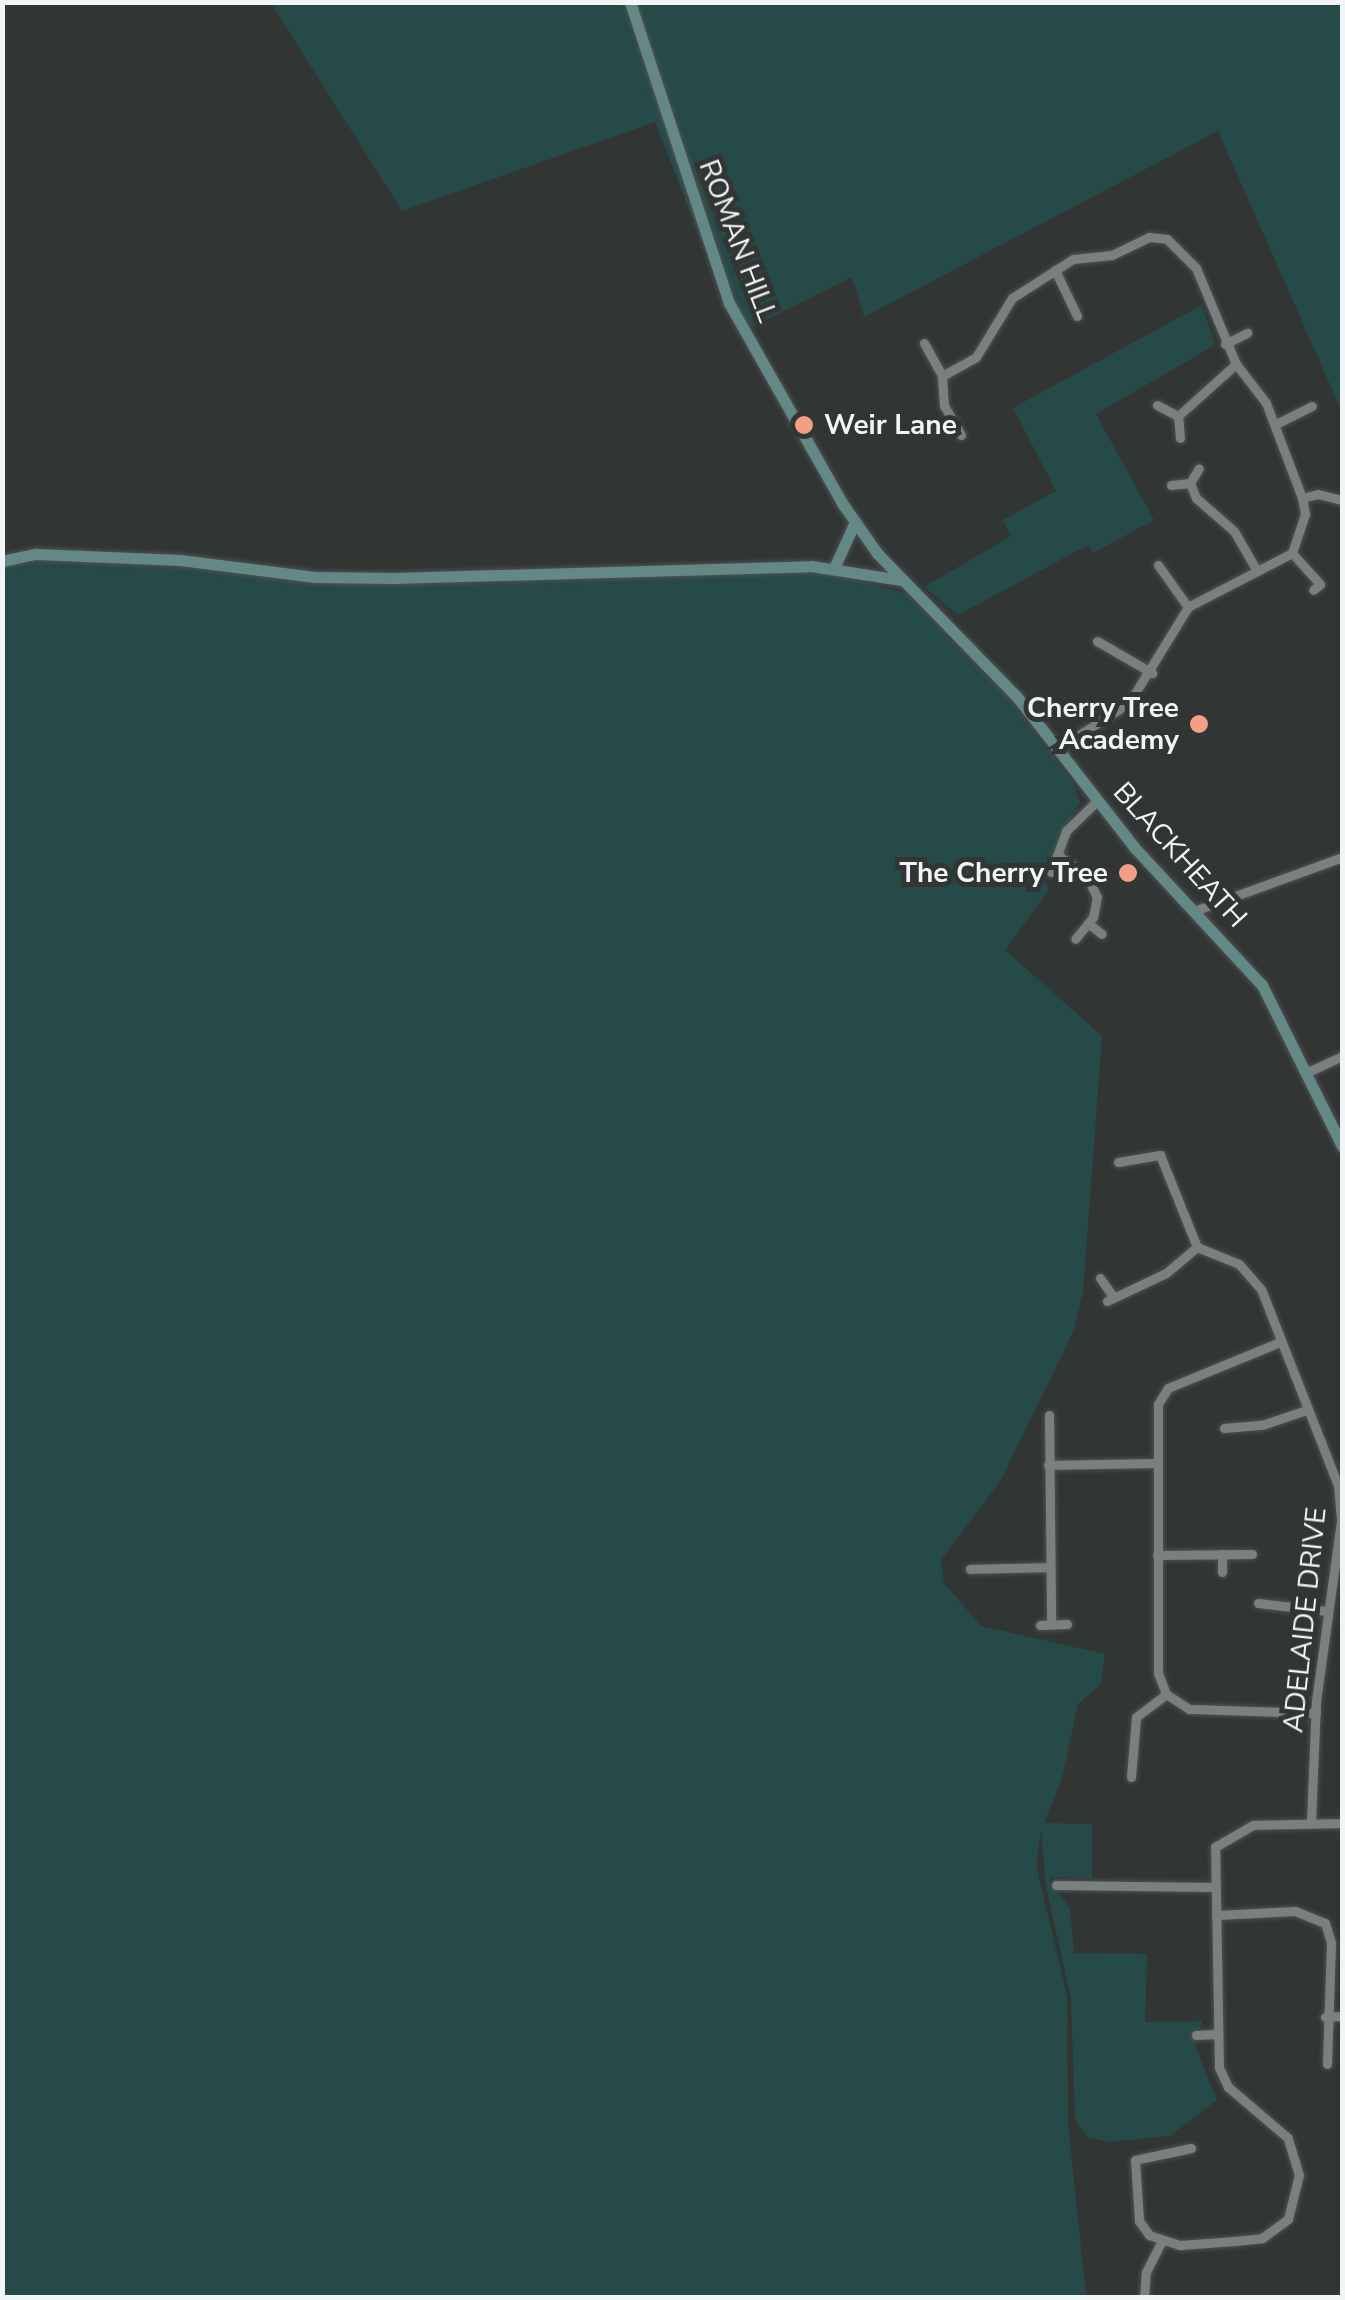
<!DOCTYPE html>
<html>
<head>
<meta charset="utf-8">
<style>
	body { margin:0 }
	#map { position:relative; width:1345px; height:2300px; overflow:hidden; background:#313635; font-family:"Nunito Sans",sans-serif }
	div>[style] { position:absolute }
	.green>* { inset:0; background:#264a47 }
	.roads { filter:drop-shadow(0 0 2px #4d5251) drop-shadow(0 0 2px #4d5251) }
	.street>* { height:9px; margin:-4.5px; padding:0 4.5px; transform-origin:4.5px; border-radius:4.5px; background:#7a807f }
	.secondary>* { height:11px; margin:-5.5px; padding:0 5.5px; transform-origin:5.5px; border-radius:5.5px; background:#638886 }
	.dots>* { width:28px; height:28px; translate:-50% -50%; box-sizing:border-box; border:5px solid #313635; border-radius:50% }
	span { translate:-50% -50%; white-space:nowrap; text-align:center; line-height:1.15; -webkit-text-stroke:10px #313635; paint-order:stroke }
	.street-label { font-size:28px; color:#f2f5f5 }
	.poi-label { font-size:28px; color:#f2f5f5; font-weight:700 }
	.left { translate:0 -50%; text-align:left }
	.right { translate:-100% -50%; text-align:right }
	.frame { position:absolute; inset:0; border:5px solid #f2f5f5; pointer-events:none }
</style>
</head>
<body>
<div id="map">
	<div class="green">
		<div style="clip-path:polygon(271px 3px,1342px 3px,1342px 412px,1218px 131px,864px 317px,852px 277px,738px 334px,655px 122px,402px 211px)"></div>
		<div style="clip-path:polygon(1202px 305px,1215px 345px,1096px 414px,1154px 520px,1093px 553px,1088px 545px,958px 615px,924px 587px,1011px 536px,1003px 520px,1056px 491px,1013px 408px)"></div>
		<div style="clip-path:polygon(36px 554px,180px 560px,315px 577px,811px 566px,907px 594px,1011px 701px,1073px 782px,1080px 802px,1043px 874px,1049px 890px,1005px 950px,1102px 1036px,1083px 1292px,1073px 1332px,1001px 1480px,941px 1560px,944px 1583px,981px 1626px,1105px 1654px,1101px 1684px,1078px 1704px,1062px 1778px,1044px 1823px,1092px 1824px,1092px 1878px,1050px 1877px,1050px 1883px,1070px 1908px,1074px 1953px,1147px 1954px,1145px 2022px,1202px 2021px,1195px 2045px,1217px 2100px,1170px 2136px,1108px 2142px,1088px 2137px,1075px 2120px,1071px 1999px,1046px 1886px,1041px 1830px,1036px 1865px,1067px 1996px,1068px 2123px,1086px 2297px,3px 2298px,3px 561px)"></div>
	</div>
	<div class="roads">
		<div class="street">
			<div style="left:1055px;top:270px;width:51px;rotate:64.4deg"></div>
			<div style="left:924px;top:343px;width:38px;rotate:61deg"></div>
			<div style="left:1225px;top:344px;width:25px;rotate:-27deg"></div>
			<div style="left:1157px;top:405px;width:24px;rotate:28deg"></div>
			<div style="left:1276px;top:424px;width:40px;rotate:-26.6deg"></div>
			<div style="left:961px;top:435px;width:34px;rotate:-120deg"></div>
			<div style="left:944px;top:406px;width:30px;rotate:-94deg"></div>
			<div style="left:942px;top:376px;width:39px;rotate:-29deg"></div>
			<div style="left:976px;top:357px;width:69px;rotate:-58.6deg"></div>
			<div style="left:1012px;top:298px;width:72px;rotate:-32.6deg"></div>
			<div style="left:1073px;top:259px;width:39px;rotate:-6deg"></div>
			<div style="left:1112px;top:255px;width:41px;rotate:-25.9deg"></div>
			<div style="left:1149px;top:237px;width:18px;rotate:6deg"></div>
			<div style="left:1167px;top:239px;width:41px;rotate:45deg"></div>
			<div style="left:1196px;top:268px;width:104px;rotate:67.4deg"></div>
			<div style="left:1236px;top:364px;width:49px;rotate:52.4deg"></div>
			<div style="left:1266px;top:403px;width:102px;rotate:69.2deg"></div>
			<div style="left:1302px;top:498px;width:16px;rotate:79deg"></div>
			<div style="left:1305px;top:514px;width:41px;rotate:108.4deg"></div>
			<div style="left:1292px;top:553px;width:117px;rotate:152.6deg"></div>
			<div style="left:1188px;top:607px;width:113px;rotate:121.6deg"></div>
			<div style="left:1129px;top:703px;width:85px;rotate:147.4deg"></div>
			<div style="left:1180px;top:438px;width:22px;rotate:-95deg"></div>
			<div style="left:1178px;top:416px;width:78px;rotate:-41.9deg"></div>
			<div style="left:1190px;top:483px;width:17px;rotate:-59deg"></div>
			<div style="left:1171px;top:485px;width:19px;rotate:-6deg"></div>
			<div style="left:1190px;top:483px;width:16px;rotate:68deg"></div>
			<div style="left:1196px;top:498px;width:50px;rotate:41deg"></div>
			<div style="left:1234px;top:531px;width:46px;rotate:60.1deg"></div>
			<div style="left:1302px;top:498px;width:16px;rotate:-14deg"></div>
			<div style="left:1318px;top:494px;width:25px;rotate:14deg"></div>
			<div style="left:1292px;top:553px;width:42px;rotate:47.9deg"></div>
			<div style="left:1320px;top:584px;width:9px;rotate:139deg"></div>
			<div style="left:1158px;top:565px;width:52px;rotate:54.5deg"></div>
			<div style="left:1097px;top:641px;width:64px;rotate:30.2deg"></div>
			<div style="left:1059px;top:856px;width:34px;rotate:36deg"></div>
			<div style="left:1087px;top:876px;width:23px;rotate:65deg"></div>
			<div style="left:1097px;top:897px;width:20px;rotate:101deg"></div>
			<div style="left:1093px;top:917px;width:28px;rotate:129deg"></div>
			<div style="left:1051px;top:872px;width:44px;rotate:-69.9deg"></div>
			<div style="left:1066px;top:831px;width:43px;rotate:-44.1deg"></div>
			<div style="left:1194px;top:911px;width:158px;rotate:-20deg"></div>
			<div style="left:1089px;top:924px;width:16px;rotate:38deg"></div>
			<div style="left:1308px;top:1072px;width:38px;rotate:-25deg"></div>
			<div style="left:1118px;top:1162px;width:43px;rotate:-9.5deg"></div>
			<div style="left:1160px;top:1155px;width:99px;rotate:68.1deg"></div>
			<div style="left:1197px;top:1247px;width:45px;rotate:22deg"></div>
			<div style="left:1239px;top:1264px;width:33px;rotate:49deg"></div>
			<div style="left:1261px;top:1289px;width:211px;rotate:68.6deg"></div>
			<div style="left:1338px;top:1485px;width:36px;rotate:85deg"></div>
			<div style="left:1341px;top:1521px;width:183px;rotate:97.9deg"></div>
			<div style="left:1316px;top:1702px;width:119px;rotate:92.4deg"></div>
			<div style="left:1100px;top:1278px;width:24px;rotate:55deg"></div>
			<div style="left:1107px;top:1301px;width:65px;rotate:-25.4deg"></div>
			<div style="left:1166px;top:1273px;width:40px;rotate:-40deg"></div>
			<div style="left:1280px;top:1342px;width:121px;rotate:157.7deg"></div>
			<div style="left:1168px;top:1388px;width:19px;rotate:122deg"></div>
			<div style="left:1158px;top:1404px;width:269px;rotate:90deg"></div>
			<div style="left:1158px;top:1673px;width:22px;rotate:69deg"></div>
			<div style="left:1166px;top:1694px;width:27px;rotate:33deg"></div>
			<div style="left:1189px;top:1709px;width:127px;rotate:1.8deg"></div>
			<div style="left:1049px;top:1415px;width:208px;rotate:89.4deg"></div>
			<div style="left:1224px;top:1428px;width:38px;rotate:-5deg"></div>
			<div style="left:1262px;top:1425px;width:46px;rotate:-18.8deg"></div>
			<div style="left:1048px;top:1465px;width:106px;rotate:-1.1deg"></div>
			<div style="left:1222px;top:1554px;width:18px;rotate:90deg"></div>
			<div style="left:1157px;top:1555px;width:95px;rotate:-0.6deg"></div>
			<div style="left:970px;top:1569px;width:80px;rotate:-1.4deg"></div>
			<div style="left:1258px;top:1603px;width:69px;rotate:6.6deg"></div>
			<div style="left:1040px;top:1625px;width:27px;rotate:-2deg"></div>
			<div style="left:1131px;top:1777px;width:60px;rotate:-85.2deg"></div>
			<div style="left:1136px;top:1717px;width:38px;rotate:-37deg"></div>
			<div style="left:1056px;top:1885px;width:156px;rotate:0.7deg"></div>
			<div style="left:1216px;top:1915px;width:79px;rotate:-2.9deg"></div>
			<div style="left:1295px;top:1911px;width:32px;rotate:22deg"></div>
			<div style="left:1325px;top:1923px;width:21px;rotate:73deg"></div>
			<div style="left:1331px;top:1943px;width:121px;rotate:91.9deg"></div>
			<div style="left:1325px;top:2017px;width:17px;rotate:-3deg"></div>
			<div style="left:1196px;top:2035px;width:20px;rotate:-3deg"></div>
			<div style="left:1191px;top:2148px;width:57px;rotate:167.9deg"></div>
			<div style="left:1135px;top:2160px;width:61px;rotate:86.2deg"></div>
			<div style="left:1139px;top:2221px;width:17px;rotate:54deg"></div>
			<div style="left:1149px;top:2235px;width:33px;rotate:18deg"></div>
			<div style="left:1180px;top:2245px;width:55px;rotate:-4.2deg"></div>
			<div style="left:1235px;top:2241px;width:27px;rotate:-6deg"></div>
			<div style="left:1262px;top:2238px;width:32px;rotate:-36deg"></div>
			<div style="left:1288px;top:2219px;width:45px;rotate:-76deg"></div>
			<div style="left:1299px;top:2175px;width:39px;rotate:-107deg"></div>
			<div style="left:1288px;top:2138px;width:79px;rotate:-139.6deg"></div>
			<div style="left:1228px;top:2087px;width:21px;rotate:-115deg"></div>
			<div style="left:1219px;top:2068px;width:221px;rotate:-91deg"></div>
			<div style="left:1215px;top:1847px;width:44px;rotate:-30.1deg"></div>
			<div style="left:1253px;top:1825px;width:89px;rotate:-1.3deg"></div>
			<div style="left:1144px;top:2298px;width:26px;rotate:-86deg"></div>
			<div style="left:1146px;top:2272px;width:35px;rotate:-63deg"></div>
		</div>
		<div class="secondary">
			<div style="left:630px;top:2px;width:317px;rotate:71.8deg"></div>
			<div style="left:729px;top:303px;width:230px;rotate:60.5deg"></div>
			<div style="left:842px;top:503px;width:61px;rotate:55deg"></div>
			<div style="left:877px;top:553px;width:201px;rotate:45.8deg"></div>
			<div style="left:1017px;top:697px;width:190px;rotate:52deg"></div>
			<div style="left:1134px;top:847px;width:188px;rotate:47.2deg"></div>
			<div style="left:1262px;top:985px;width:180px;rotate:63.6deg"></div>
			<div style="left:2px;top:561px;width:35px;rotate:-12deg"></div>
			<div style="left:36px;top:554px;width:144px;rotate:2.4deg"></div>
			<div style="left:180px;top:560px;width:136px;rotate:7.2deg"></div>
			<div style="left:315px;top:577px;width:78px;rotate:0.7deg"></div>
			<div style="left:393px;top:578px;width:418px;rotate:-1.6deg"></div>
			<div style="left:811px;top:566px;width:90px;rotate:8.9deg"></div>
			<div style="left:834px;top:568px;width:51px;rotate:-65.5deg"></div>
		</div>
	</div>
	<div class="dots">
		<div style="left:804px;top:425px;background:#f39f85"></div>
		<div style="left:1199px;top:724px;background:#f39f85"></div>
		<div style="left:1128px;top:873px;background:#f39f85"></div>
	</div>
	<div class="street-label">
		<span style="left:738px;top:241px;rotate:69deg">ROMAN HILL</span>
		<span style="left:1180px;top:855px;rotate:48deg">BLACKHEATH</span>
		<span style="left:1305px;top:1620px;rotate:-84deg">ADELAIDE DRIVE</span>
	</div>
	<div class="poi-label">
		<span class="left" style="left:824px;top:425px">Weir Lane</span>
		<span class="right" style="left:1179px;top:724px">Cherry Tree<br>Academy</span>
		<span class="right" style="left:1108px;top:873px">The Cherry Tree</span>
	</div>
	<div class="frame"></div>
</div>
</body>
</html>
